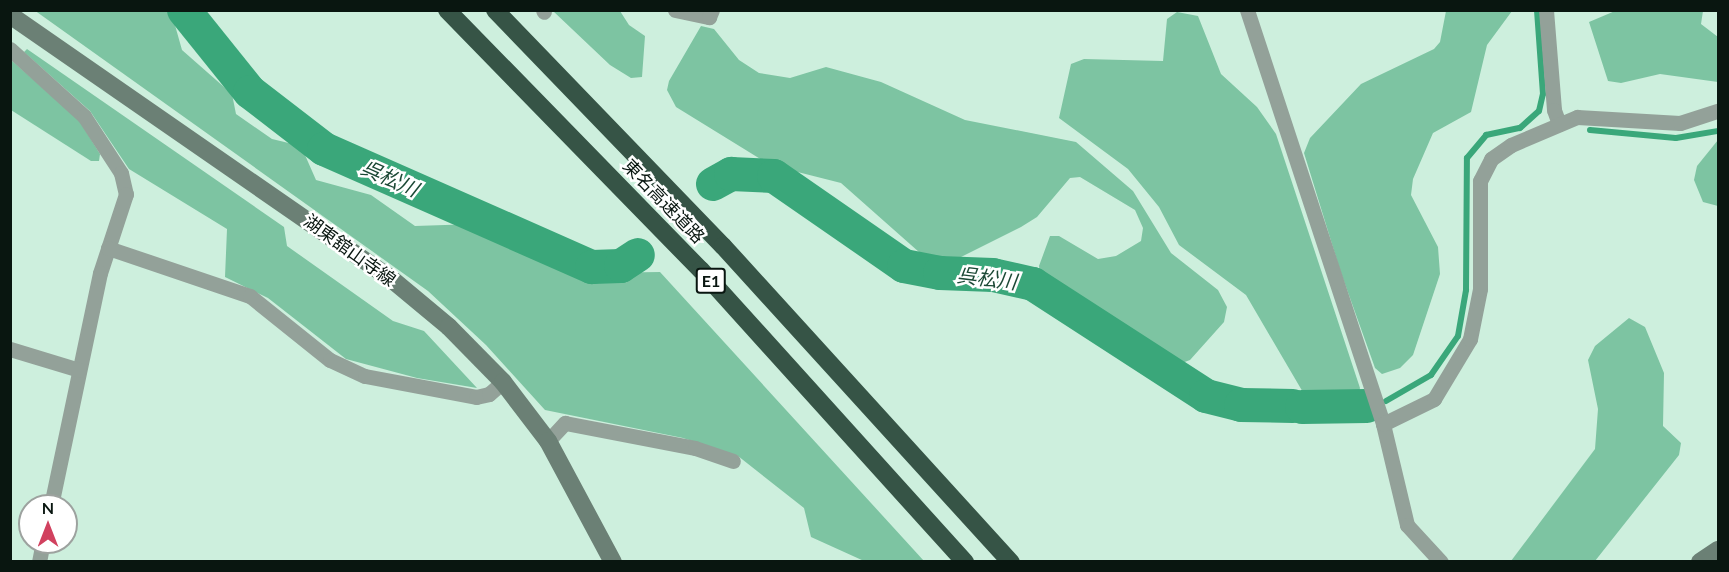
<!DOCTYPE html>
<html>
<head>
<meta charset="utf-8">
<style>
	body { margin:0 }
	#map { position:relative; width:1729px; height:572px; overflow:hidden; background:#cdefdd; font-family:Lato,"Noto Sans JP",sans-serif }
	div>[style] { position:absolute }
	.green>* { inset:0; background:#7dc4a2 }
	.stream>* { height:6px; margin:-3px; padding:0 3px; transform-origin:3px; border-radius:3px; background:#3aa77a }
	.river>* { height:34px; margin:-17px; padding:0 17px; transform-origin:17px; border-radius:17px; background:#3aa77a }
	.street>* { height:15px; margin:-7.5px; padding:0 7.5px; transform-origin:7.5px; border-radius:7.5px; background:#93a199 }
	.secondary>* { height:18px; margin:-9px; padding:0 9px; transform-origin:9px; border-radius:9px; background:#6b8075 }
	.highway>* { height:18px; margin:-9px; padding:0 9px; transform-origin:9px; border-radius:9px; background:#365446 }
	span { translate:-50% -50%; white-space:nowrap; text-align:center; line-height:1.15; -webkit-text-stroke:5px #fff; paint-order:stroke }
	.shield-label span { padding:2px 4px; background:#fff; border:2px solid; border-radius:4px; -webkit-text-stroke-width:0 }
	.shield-label { font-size:16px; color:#091610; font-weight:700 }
	.street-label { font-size:18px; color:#091610 }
	.water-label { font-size:20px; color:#1c4936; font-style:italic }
	.frame { position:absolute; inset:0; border:12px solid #091610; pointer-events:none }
	.north { position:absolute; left:18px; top:494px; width:60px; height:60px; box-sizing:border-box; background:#fff; border:2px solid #9da29f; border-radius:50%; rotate:0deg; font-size:16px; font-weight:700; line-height:24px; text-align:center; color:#091610 }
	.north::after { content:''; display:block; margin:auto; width:21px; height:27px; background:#d1415f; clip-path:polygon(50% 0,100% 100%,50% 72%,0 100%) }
</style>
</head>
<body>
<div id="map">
	<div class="green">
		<div style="clip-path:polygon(34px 10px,171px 11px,182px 50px,232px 94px,236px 114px,272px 139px,301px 146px,316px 180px,371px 195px,415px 226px,475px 224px,492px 228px,590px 273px,660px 272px,924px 561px,864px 561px,811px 537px,804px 508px,738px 456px,683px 438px,545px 410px,486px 345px,428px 291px)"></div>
		<div style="clip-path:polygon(553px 11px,620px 11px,629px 25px,645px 36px,642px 77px,631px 78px,610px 65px)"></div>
		<div style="clip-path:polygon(1446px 11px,1512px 11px,1487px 45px,1471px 112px,1433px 133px,1413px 179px,1411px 195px,1438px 247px,1440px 274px,1413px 355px,1400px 368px,1382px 374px,1375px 368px,1340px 270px,1304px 153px,1310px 138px,1361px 84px,1434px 49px,1440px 42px)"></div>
		<div style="clip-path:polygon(1615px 11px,1703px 11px,1701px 24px,1718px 37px,1718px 82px,1660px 74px,1621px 83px,1608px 81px,1589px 22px)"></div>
		<div style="clip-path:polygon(1177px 12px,1198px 16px,1221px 74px,1257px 107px,1276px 134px,1360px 388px,1357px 399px,1320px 400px,1304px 394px,1246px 295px,1179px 245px,1159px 207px,1128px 169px,1059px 118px,1071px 64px,1084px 59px,1163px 61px,1167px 19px)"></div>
		<div style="clip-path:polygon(701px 26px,714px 29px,739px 60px,759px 73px,790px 78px,826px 67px,881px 82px,965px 120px,1076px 142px,1133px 191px,1171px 253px,1218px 290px,1227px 307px,1224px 322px,1190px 360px,1174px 366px,1041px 279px,1039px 266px,1050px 236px,1059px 236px,1098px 259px,1116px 256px,1141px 241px,1143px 228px,1135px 210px,1080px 177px,1070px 178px,1037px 217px,1021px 227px,957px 259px,928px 260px,841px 183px,770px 165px,676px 107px,667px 90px,669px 81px)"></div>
		<div style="clip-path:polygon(27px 49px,284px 227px,287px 246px,393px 321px,424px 331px,477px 388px,417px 378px,346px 359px,268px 298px,225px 277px,227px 229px,129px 169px,90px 111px,24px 52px)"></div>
		<div style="clip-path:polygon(10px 59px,79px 120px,100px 154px,99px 161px,91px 161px,11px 110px)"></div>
		<div style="clip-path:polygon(1718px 140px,1718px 206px,1703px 202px,1694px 180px,1697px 166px)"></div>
		<div style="clip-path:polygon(1629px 318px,1645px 327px,1664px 373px,1663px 426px,1681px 443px,1679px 455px,1595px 561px,1511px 561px,1595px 449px,1598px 409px,1588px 360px,1595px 346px)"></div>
	</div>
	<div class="stream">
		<div style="left:1590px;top:130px;width:86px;rotate:5.3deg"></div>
		<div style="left:1676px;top:138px;width:43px;rotate:-9.5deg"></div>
		<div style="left:1386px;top:401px;width:52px;rotate:-30deg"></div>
		<div style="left:1431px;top:375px;width:47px;rotate:-55.3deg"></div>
		<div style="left:1458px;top:336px;width:47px;rotate:-80.1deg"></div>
		<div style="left:1466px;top:290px;width:132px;rotate:-89.6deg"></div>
		<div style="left:1467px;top:158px;width:30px;rotate:-50deg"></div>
		<div style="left:1486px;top:135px;width:35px;rotate:-12deg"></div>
		<div style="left:1520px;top:128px;width:25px;rotate:-42deg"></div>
		<div style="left:1539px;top:111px;width:17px;rotate:-77deg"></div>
		<div style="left:1543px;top:94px;width:84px;rotate:-94.1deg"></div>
	</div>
	<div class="river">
		<div style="left:184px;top:10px;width:105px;rotate:51.2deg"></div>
		<div style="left:250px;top:92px;width:93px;rotate:37.6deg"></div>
		<div style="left:324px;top:149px;width:293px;rotate:23.8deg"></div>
		<div style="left:592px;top:267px;width:29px;rotate:-2deg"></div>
		<div style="left:621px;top:266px;width:20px;rotate:-33deg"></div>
		<div style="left:713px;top:184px;width:21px;rotate:-29deg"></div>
		<div style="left:731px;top:174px;width:43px;rotate:2.7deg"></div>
		<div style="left:774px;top:176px;width:158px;rotate:34.7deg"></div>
		<div style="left:904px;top:266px;width:37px;rotate:11deg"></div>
		<div style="left:940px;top:273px;width:53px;rotate:2.2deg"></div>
		<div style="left:993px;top:275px;width:41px;rotate:12.7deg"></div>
		<div style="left:1033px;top:284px;width:206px;rotate:32.9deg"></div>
		<div style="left:1206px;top:396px;width:36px;rotate:14deg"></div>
		<div style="left:1241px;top:405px;width:52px;rotate:1.1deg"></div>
		<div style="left:1302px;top:407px;width:65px;rotate:-0.9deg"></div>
	</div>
	<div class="street">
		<div style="left:543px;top:10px;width:2px;rotate:63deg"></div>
		<div style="left:675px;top:10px;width:35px;rotate:12deg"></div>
		<div style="left:709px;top:17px;width:8px;rotate:-67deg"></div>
		<div style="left:1247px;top:10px;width:436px;rotate:71.8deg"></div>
		<div style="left:1383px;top:424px;width:104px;rotate:76.6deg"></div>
		<div style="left:1407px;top:525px;width:50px;rotate:47.4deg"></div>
		<div style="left:1546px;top:10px;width:100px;rotate:85.4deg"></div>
		<div style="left:1554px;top:110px;width:15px;rotate:70deg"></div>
		<div style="left:10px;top:49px;width:100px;rotate:42.2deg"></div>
		<div style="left:84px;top:116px;width:68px;rotate:57deg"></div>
		<div style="left:121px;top:173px;width:22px;rotate:77deg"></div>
		<div style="left:126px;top:194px;width:83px;rotate:108.2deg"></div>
		<div style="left:100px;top:273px;width:238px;rotate:101.9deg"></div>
		<div style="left:108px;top:248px;width:150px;rotate:18.7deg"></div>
		<div style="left:250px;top:296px;width:102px;rotate:38.7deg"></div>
		<div style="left:330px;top:360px;width:38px;rotate:25deg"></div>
		<div style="left:365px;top:376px;width:113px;rotate:10.7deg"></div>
		<div style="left:476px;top:397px;width:13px;rotate:-13deg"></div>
		<div style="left:489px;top:394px;width:18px;rotate:-41deg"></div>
		<div style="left:10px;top:349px;width:72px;rotate:16.9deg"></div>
		<div style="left:1383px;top:424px;width:57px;rotate:-26.1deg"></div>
		<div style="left:1434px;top:399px;width:70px;rotate:-59deg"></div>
		<div style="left:1470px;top:339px;width:51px;rotate:-78.7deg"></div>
		<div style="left:1480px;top:289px;width:108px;rotate:-90deg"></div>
		<div style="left:1480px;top:181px;width:25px;rotate:-63deg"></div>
		<div style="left:1491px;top:159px;width:24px;rotate:-35deg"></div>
		<div style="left:1511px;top:145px;width:72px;rotate:-23deg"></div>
		<div style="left:1577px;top:117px;width:103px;rotate:3.3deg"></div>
		<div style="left:1680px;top:123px;width:40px;rotate:-18deg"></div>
		<div style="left:548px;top:441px;width:25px;rotate:-47deg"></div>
		<div style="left:565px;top:423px;width:132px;rotate:10.9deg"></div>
		<div style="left:695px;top:448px;width:40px;rotate:18.9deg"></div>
		<div style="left:39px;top:562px;width:20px;rotate:-79deg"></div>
	</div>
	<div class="secondary">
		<div style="left:10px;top:15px;width:461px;rotate:34.7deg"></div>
		<div style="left:389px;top:277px;width:78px;rotate:39.8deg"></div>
		<div style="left:449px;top:327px;width:77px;rotate:45.5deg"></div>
		<div style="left:503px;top:382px;width:74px;rotate:52.7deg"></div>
		<div style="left:548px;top:441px;width:137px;rotate:61.8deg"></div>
		<div style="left:1700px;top:562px;width:22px;rotate:-34deg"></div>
	</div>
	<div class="highway">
		<div style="left:447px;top:10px;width:363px;rotate:45.7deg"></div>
		<div style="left:701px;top:270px;width:394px;rotate:47.9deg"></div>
		<div style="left:495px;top:10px;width:328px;rotate:46deg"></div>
		<div style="left:723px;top:246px;width:428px;rotate:47.7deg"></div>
	</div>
	<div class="shield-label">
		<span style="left:711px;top:281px">E1</span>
	</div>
	<div class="street-label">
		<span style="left:664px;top:201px;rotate:46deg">東名高速道路</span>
		<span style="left:350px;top:250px;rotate:36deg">湖東舘山寺線</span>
	</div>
	<div class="water-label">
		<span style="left:390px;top:178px;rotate:24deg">呉松川</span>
		<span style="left:987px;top:278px;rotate:7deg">呉松川</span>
	</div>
	<div class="frame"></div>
	<div class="north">N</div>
</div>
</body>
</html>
